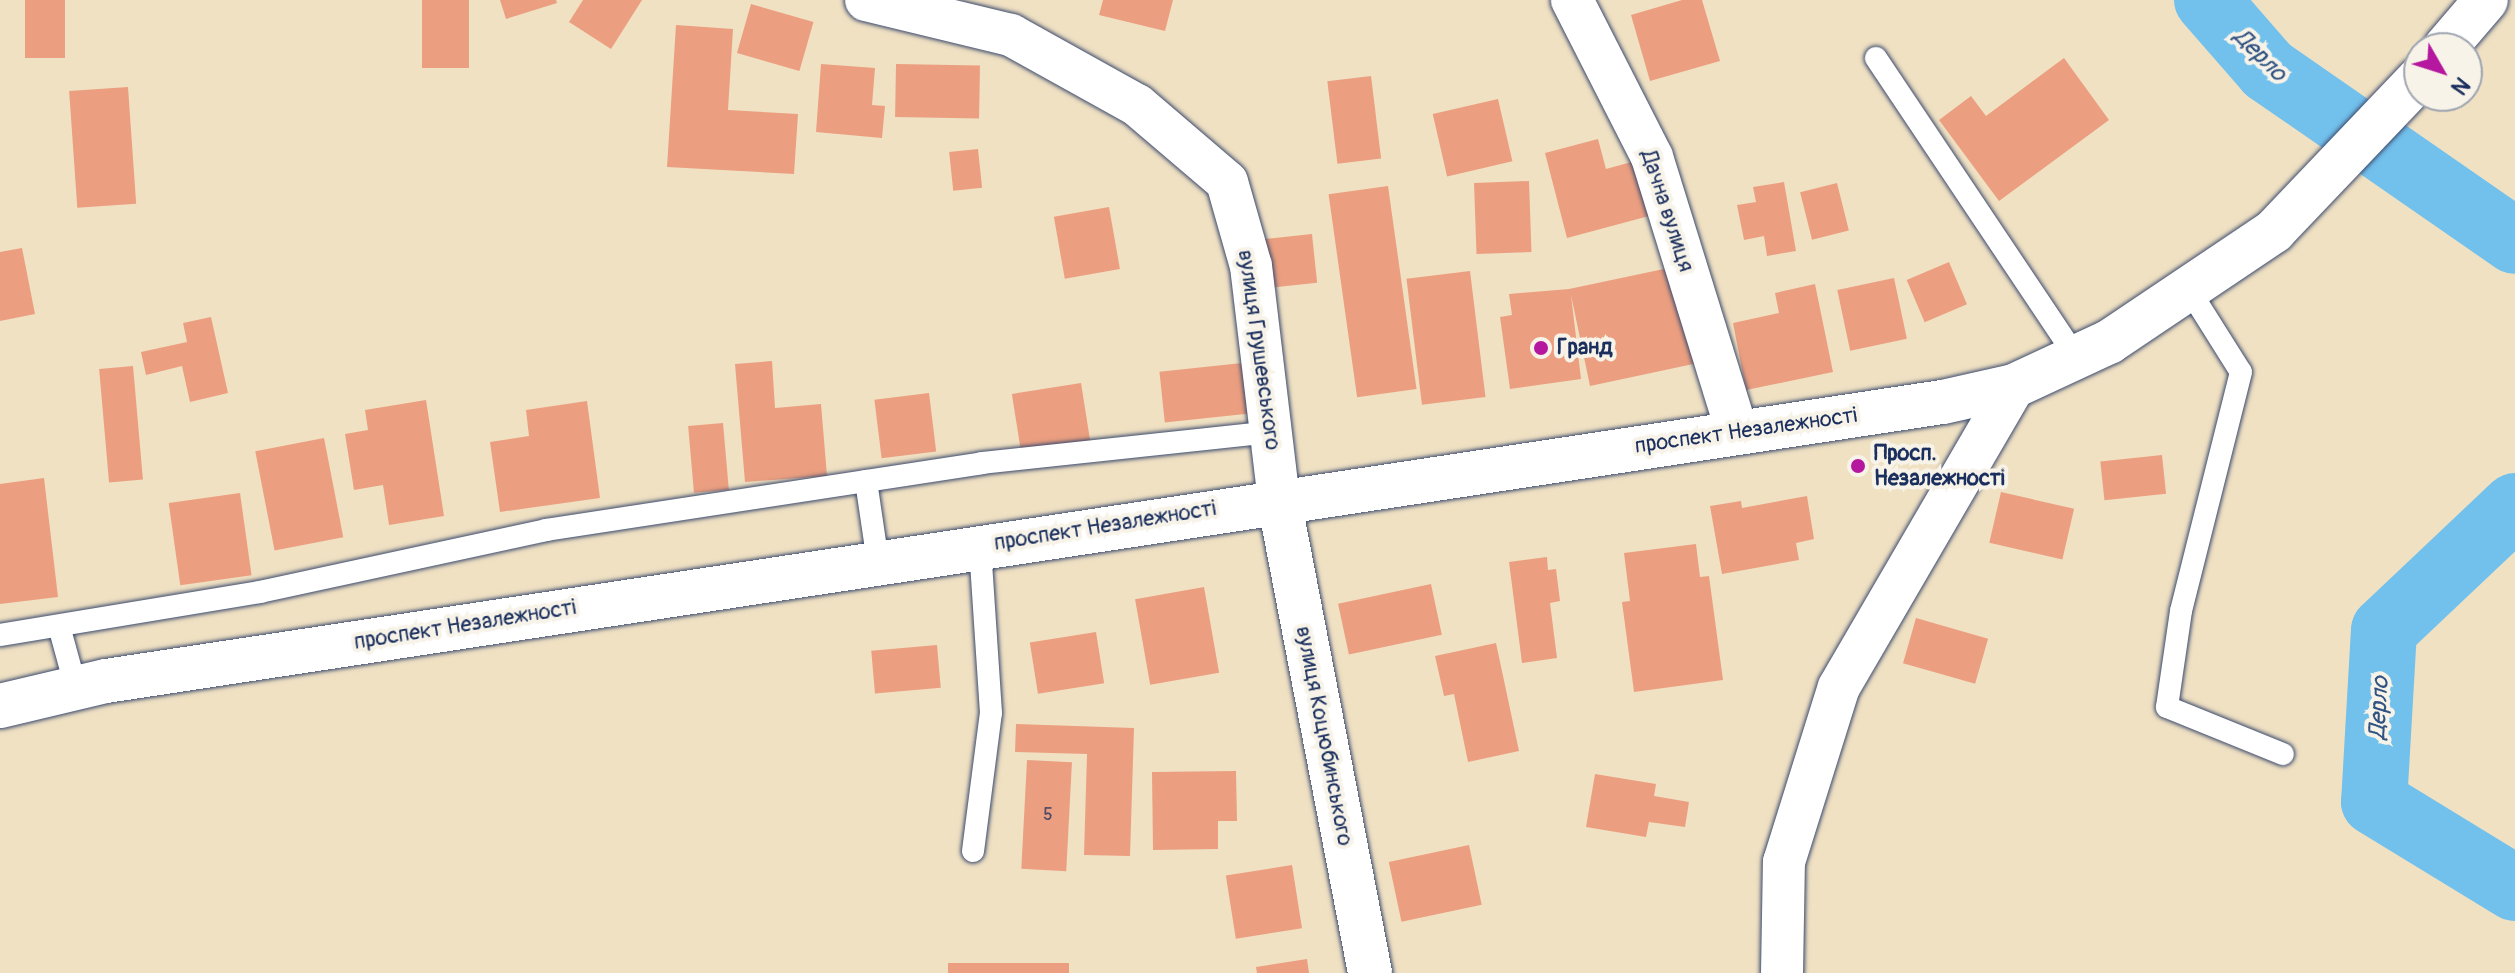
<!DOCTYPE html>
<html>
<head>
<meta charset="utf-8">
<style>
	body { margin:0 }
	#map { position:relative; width:2515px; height:973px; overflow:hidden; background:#f0e1c3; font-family:Pangolin,sans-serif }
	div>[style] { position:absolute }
	.river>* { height:66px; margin:-33px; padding:0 33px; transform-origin:33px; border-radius:33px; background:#72c0ec }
	.building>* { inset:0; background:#eb9f80; transform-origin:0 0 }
	.roads { filter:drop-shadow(0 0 2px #3b4a6d) drop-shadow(0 0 2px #3b4a6d) }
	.lane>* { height:22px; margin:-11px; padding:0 11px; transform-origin:11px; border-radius:11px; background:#fff }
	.street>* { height:42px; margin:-21px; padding:0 21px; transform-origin:21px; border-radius:21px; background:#fff }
	.secondary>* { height:44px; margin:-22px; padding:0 22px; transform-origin:22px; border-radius:22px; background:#fff }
	.dots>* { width:22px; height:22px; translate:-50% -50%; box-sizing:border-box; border:4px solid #f7f3e8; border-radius:50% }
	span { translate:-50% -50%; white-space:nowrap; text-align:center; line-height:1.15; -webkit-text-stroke:8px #f7f3e8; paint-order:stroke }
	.number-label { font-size:18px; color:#4f4b66 }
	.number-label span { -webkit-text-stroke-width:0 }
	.street-label { font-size:22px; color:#1b2f5e }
	.poi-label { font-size:22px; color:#1b2f5e; font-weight:700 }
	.left { translate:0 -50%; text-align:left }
	.water-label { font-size:24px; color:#315382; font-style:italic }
	.north { position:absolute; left:2403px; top:32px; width:80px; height:80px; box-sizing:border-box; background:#f7f3e8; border:2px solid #9fa5b1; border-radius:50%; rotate:129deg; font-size:22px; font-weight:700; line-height:32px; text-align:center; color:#1b2f5e }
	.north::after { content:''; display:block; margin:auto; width:28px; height:36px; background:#b5179e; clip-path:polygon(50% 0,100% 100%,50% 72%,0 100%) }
</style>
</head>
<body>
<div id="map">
	<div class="river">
		<div style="left:2207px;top:0;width:93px;rotate:48.9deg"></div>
		<div style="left:2268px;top:70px;width:300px;rotate:34.7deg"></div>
		<div style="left:2515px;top:506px;width:180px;rotate:136.6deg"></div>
		<div style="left:2384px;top:630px;width:172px;rotate:93.3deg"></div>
		<div style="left:2374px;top:802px;width:165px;rotate:31.4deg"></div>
	</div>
	<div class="building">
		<div style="left:25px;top:0;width:40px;height:58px"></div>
		<div style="left:422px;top:0;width:47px;height:68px"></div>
		<div style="clip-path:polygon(500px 0,556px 0,557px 3px,506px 19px)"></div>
		<div style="clip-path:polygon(583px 0,642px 0,611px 49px,569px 22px)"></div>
		<div style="clip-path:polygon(1103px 0,1173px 0,1165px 31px,1099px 15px)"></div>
		<div style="clip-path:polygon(1682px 0,1702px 0,1720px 61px,1650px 81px,1631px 15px)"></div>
		<div style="left:751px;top:4px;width:65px;height:51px;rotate:16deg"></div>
		<div style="clip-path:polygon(676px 25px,733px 29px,728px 110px,798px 114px,794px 174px,667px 167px)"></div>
		<div style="clip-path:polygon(2064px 58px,2109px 120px,1999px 201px,1939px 120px,1971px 96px,1986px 116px)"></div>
		<div style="clip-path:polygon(821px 64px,875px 68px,872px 105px,885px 106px,882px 138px,816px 132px)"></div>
		<div style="left:896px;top:64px;width:84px;height:53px;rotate:1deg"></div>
		<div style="left:1371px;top:76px;width:83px;height:44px;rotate:83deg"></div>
		<div style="left:128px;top:87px;width:117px;height:59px;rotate:86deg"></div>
		<div style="left:1498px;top:99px;width:64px;height:67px;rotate:77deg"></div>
		<div style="clip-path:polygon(1598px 139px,1606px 169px,1635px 161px,1649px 216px,1567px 238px,1545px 153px)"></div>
		<div style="left:978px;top:149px;width:39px;height:29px;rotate:84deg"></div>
		<div style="left:1529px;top:181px;width:71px;height:55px;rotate:88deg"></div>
		<div style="clip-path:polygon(1784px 182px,1796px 251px,1767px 256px,1764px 236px,1744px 240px,1737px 205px,1756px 202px,1753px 187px)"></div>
		<div style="left:1837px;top:183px;width:49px;height:38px;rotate:76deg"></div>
		<div style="left:1388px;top:186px;width:205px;height:60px;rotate:82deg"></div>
		<div style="left:1109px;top:207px;width:63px;height:56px;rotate:80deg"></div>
		<div style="left:1312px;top:234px;width:49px;height:52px;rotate:84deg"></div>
		<div style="clip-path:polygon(22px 248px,35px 314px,0 321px,0 252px)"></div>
		<div style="left:1949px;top:262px;width:46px;height:46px;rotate:67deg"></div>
		<div style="clip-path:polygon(1678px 266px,1698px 363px,1590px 386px,1571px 295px,1581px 379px,1510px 389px,1500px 317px,1512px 315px,1509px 294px,1569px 289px)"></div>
		<div style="left:1470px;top:271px;width:127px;height:64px;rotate:83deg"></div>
		<div style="left:1894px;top:278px;width:62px;height:58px;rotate:78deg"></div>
		<div style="clip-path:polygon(1815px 284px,1833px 372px,1746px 390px,1733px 323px,1779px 313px,1775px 293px)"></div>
		<div style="clip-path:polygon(211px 317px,228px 393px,190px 402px,182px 366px,146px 375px,141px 352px,187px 342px,183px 323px)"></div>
		<div style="clip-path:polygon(772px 361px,775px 408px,821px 404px,827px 476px,745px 482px,735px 364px)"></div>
		<div style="left:1242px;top:363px;width:51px;height:83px;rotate:84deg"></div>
		<div style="left:133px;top:366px;width:114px;height:34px;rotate:85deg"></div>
		<div style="left:1081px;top:383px;width:59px;height:70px;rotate:81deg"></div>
		<div style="left:929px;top:393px;width:59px;height:55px;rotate:83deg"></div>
		<div style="clip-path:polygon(426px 400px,444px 516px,389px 525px,383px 485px,354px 490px,345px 434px,368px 430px,365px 410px)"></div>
		<div style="clip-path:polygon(587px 401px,600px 498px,500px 512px,490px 442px,529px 436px,526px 410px)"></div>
		<div style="left:723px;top:423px;width:67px;height:35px;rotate:85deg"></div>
		<div style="left:324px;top:438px;width:101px;height:70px;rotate:79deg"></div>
		<div style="left:2162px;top:455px;width:39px;height:62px;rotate:84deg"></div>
		<div style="clip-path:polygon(44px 478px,58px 597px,0 604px,0 484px)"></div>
		<div style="left:2001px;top:492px;width:75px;height:52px;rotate:13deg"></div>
		<div style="left:240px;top:493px;width:83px;height:72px;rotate:82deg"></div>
		<div style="clip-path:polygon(1807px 496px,1814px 539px,1796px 543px,1799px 560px,1722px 574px,1710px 506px,1741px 501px,1742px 508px)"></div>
		<div style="clip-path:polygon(1696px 544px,1700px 577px,1709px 576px,1723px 680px,1634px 692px,1622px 602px,1630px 601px,1624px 553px)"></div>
		<div style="clip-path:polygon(1547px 557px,1548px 570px,1556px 569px,1560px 601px,1550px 603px,1557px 658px,1522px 663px,1509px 562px)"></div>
		<div style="left:1431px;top:584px;width:52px;height:95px;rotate:78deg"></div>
		<div style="left:1204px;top:587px;width:87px;height:70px;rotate:80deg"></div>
		<div style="left:1916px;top:618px;width:75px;height:47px;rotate:16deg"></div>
		<div style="left:1096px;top:632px;width:52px;height:67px;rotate:81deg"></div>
		<div style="clip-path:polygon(1496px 643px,1519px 751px,1468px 762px,1454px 694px,1444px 696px,1435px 656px)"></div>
		<div style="left:937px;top:645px;width:43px;height:66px;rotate:85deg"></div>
		<div style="clip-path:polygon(1016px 724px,1134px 728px,1130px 856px,1084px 855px,1087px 754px,1015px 752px)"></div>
		<div style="left:1027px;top:760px;width:45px;height:109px;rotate:3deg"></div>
		<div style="clip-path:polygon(1236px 771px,1237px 821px,1218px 821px,1218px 849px,1153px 850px,1152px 772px)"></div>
		<div style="clip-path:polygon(1595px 774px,1656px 784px,1654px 796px,1689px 802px,1685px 827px,1649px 822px,1646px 837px,1586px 827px)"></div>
		<div style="left:1469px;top:845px;width:61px;height:82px;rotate:78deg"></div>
		<div style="left:1292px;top:865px;width:64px;height:67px;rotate:81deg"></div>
		<div style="clip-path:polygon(1307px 959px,1309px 973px,1257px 973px,1256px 967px)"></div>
		<div style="left:1069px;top:963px;width:10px;height:121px;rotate:90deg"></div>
	</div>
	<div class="roads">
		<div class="lane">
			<div style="left:1876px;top:58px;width:360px;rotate:56.2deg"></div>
			<div style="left:2188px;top:288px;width:99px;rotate:57.8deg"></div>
			<div style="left:2241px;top:372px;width:246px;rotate:104.1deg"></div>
			<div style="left:2181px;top:611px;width:97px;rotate:98.3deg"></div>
			<div style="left:2167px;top:707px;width:125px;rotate:22.1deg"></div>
			<div style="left:866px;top:481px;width:82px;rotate:81.6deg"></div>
			<div style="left:59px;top:626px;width:64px;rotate:74.7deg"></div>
			<div style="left:0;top:635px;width:264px;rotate:-9.4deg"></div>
			<div style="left:260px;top:592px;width:293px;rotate:-12.2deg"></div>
			<div style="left:546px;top:530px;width:441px;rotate:-8.7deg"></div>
			<div style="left:982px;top:463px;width:291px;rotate:-6.1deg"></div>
			<div style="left:973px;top:851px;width:139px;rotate:-82.6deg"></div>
			<div style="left:991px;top:713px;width:167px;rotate:-93.8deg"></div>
		</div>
		<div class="street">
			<div style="left:866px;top:0;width:149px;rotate:13.6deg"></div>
			<div style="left:1011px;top:35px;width:144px;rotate:29.1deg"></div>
			<div style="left:1137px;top:105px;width:118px;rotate:40.5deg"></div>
			<div style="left:1227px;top:182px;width:87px;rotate:74.1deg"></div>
			<div style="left:1251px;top:266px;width:236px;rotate:83.2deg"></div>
			<div style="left:1572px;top:0;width:176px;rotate:63deg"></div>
			<div style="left:1652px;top:157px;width:288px;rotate:72.8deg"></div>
			<div style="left:1782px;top:973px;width:111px;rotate:-89deg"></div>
			<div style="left:1784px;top:862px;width:183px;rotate:-72.6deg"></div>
			<div style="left:1839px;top:687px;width:348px;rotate:-59.8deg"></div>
		</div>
		<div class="secondary">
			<div style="left:2445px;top:48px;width:63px;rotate:-49.5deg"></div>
			<div style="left:1279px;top:500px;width:482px;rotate:79.1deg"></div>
			<div style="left:0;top:706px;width:109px;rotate:-13.3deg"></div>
			<div style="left:106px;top:681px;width:1858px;rotate:-8.64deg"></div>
			<div style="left:1943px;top:402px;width:73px;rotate:-12.7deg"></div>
			<div style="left:2014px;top:386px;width:105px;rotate:-24.9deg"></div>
			<div style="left:2109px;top:342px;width:199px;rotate:-33.9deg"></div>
			<div style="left:2274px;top:231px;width:210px;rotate:-46.4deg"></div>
		</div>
	</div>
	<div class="dots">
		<div style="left:1541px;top:348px;background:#b5179e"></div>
		<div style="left:1858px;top:466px;background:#b5179e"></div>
	</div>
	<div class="number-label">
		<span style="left:1048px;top:815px">5</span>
	</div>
	<div class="street-label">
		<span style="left:1667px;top:211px;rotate:72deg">Дачна вулиця</span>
		<span style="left:1259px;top:350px;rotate:82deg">вулиця Грушевського</span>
		<span style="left:1746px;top:431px;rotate:-8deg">проспект Незалежності</span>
		<span style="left:1105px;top:526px;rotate:-9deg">проспект Незалежності</span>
		<span style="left:465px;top:625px;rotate:-9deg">проспект Незалежності</span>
		<span style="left:1324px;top:736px;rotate:79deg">вулиця Коцюбинського</span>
	</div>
	<div class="poi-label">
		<span class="left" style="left:1557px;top:348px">Гранд</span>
		<span class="left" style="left:1874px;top:466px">Просп.<br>Незалежності</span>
	</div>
	<div class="water-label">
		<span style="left:2260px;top:55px;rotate:45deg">Дерло</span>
		<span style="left:2379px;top:708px;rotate:-87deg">Дерло</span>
	</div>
	<div class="north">N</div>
</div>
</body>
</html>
